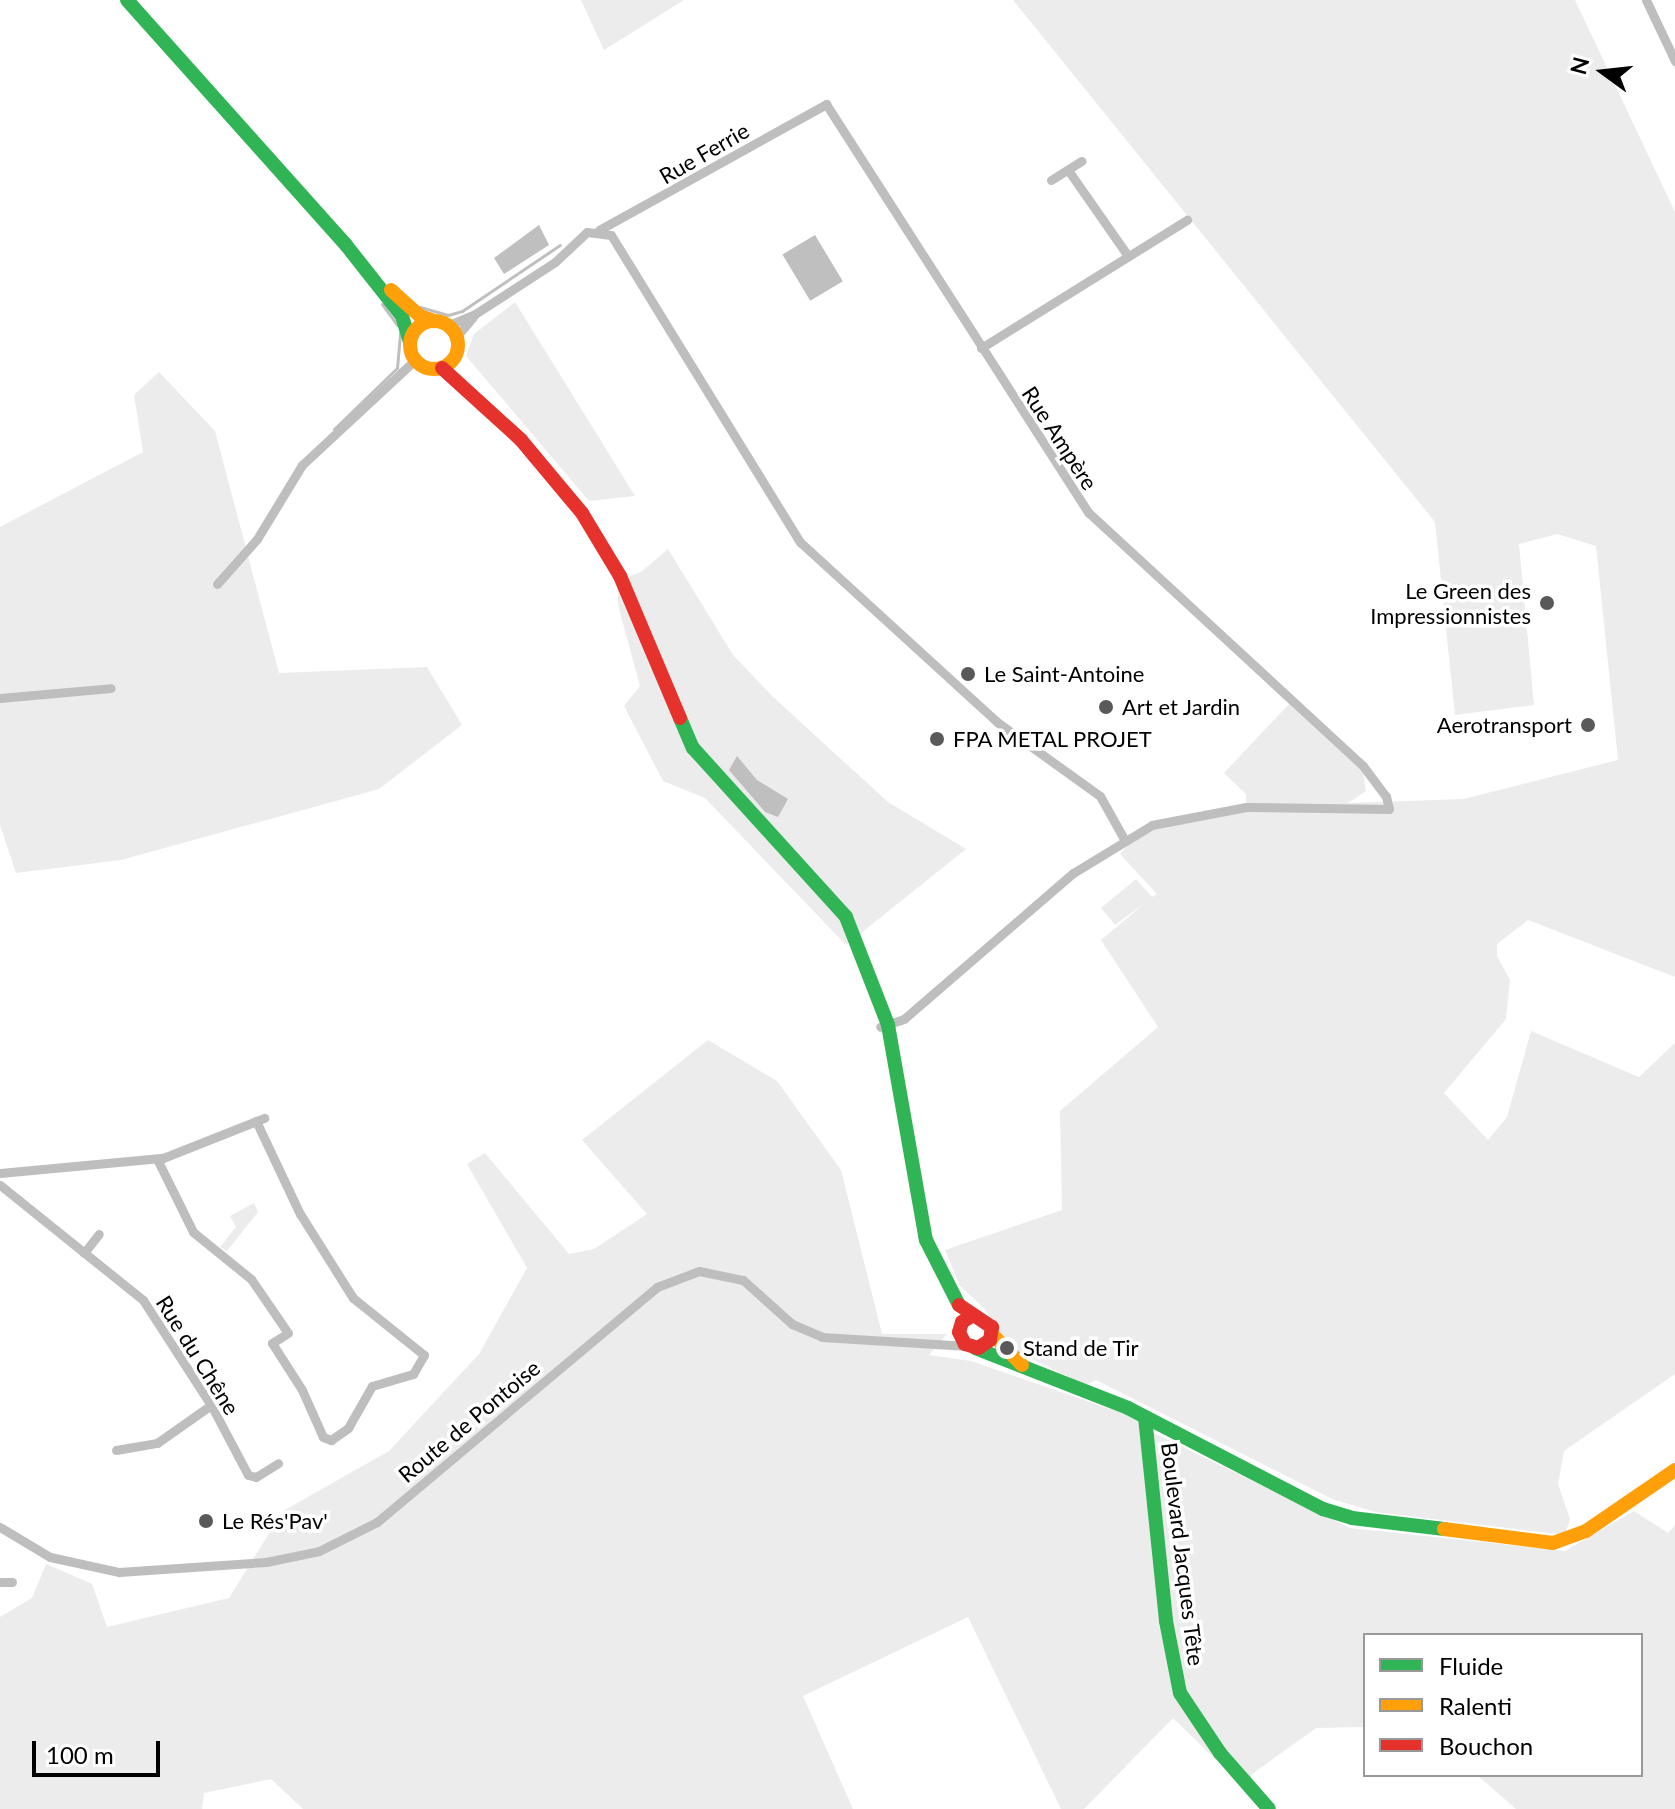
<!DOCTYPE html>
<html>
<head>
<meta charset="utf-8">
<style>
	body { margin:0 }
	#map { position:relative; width:1675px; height:1809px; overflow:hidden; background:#fff; font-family:Lato,sans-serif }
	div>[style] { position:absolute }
	.green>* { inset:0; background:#ececec }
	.water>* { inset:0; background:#bfbfbf; transform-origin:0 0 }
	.stream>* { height:3px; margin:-1.5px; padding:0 1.5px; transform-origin:1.5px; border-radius:1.5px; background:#bfbfbf }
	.street>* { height:9px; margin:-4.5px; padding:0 4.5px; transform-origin:4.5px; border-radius:4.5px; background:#bebebe }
	.fast>* { height:14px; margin:-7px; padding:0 7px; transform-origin:7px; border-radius:7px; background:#30b455 }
	.slow>* { height:14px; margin:-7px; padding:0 7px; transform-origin:7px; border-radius:7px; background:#ff9f0a }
	.slow>.ring { margin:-7px; padding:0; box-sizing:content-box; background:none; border:14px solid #ff9f0a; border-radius:50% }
	.jam>* { height:14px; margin:-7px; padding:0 7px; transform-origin:7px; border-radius:7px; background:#e5322d }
	.dots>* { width:22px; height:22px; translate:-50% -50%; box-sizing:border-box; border:4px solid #fff; border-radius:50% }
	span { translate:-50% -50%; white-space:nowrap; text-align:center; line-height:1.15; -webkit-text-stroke:7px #fff; paint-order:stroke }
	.street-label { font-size:22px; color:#000 }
	.poi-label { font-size:22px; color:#000 }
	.right { translate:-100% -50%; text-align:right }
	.left { translate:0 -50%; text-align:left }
	.legend { position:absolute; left:1363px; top:1633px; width:280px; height:144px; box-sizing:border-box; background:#fff; border:2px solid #999; margin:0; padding:10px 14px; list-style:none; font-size:24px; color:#000 }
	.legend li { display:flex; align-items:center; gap:16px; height:40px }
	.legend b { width:40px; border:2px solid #999 }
	.north { position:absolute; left:1563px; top:32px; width:80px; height:80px; -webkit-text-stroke:6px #fff; paint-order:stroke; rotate:285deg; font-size:22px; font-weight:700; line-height:32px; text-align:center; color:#000 }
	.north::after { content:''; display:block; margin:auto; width:28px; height:36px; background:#000; clip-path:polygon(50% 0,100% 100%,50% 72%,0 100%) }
	.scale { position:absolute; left:32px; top:1741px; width:128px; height:36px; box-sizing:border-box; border:4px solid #000; border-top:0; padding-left:10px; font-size:24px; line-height:28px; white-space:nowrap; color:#000; -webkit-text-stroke:6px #fff; paint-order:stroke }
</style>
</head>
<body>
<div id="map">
	<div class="green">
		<div style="clip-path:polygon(581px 0,684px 0,604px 50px)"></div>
		<div style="clip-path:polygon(1013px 0,1575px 0,1675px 212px,1675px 977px,1528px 920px,1497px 944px,1497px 956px,1510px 980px,1506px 1019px,1444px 1093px,1488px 1140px,1507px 1117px,1531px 1031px,1639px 1077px,1675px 1043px,1675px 1374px,1564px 1451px,1558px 1484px,1570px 1519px,1565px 1535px,1375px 1512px,1332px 1499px,1096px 1380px,1086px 1385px,1009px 1348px,985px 1309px,960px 1286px,945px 1250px,1062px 1210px,1060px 1111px,1158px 1027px,1101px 940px,1145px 903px,1115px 925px,1101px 908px,1136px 879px,1152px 897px,1157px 894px,1120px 854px,1138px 834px,1246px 807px,1246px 794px,1224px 773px,1289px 704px,1363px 772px,1366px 791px,1348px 803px,1463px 799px,1618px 760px,1596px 546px,1557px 534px,1519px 544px,1534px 705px,1455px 715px,1435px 522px)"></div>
		<div style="clip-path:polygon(515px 302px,635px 496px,589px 501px,466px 356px,474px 334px)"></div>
		<div style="clip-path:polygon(159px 372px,215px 431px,279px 673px,427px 667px,462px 725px,379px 789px,121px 860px,16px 873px,0 825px,0 527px,143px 452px,134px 395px)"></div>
		<div style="clip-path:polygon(668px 549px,733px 655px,772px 696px,888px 802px,966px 849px,846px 945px,705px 798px,663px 781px,624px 706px,640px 686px,618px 605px,618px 580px,641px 572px)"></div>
		<div style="clip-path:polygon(708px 1040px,777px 1081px,841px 1170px,882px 1334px,947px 1334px,929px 1355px,971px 1361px,1122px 1413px,1140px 1422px,1157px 1456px,1152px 1432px,1350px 1528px,1565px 1551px,1634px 1511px,1668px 1533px,1675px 1525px,1675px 1809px,1516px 1809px,1477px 1775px,1641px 1775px,1641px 1635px,1365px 1635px,1365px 1727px,1316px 1728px,1252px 1774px,1246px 1789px,1173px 1718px,1084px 1809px,1061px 1809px,968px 1617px,803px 1696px,853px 1809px,303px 1809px,271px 1779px,204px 1793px,202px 1809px,0 1809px,0 1617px,32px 1598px,46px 1564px,92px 1584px,107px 1627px,229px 1598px,283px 1511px,389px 1451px,479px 1354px,527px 1268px,467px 1164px,485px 1153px,569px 1254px,594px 1249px,647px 1214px,582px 1140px)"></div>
		<div style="clip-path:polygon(254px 1203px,258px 1212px,227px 1251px,220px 1247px,236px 1227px,230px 1216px)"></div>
	</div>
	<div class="water">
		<div style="clip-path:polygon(539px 225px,549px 245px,504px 274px,494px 258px)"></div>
		<div style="left:815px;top:235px;width:54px;height:38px;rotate:59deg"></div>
		<div style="clip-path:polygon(737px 756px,757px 780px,788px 799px,778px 817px,765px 812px,729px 770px)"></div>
	</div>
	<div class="stream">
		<div style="left:382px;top:304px;width:26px;rotate:54deg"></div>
		<div style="left:420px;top:307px;width:29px;rotate:16deg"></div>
		<div style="left:448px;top:315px;width:15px;rotate:-16deg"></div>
		<div style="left:462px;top:311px;width:118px;rotate:-34deg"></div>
		<div style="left:334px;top:429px;width:88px;rotate:-44.1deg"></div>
		<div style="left:397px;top:368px;width:36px;rotate:-85deg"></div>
	</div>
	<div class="street">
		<div style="left:1646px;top:0;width:68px;rotate:64.6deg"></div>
		<div style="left:1068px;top:170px;width:105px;rotate:55.1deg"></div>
		<div style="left:1051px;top:180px;width:36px;rotate:-32deg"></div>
		<div style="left:599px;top:230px;width:260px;rotate:-29deg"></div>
		<div style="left:826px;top:104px;width:486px;rotate:57.3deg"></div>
		<div style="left:1089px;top:513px;width:373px;rotate:42.7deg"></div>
		<div style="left:1363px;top:766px;width:38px;rotate:53deg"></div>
		<div style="left:1386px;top:796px;width:13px;rotate:77deg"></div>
		<div style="left:1389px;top:809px;width:143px;rotate:-179.2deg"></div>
		<div style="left:1246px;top:807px;width:96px;rotate:169.2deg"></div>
		<div style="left:1152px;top:825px;width:92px;rotate:148.7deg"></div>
		<div style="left:1073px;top:873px;width:223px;rotate:139.2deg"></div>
		<div style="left:904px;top:1019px;width:25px;rotate:162deg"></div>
		<div style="left:449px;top:325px;width:28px;rotate:-23deg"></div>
		<div style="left:475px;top:314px;width:95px;rotate:-33deg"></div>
		<div style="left:555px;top:262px;width:44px;rotate:-43.2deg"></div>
		<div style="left:587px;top:232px;width:24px;rotate:7deg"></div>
		<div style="left:611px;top:235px;width:361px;rotate:58.4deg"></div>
		<div style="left:800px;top:542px;width:267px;rotate:42.4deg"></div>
		<div style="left:997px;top:722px;width:127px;rotate:35.7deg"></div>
		<div style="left:1100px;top:796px;width:49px;rotate:60.8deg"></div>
		<div style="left:457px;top:336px;width:25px;rotate:-50deg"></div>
		<div style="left:981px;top:348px;width:243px;rotate:-31.9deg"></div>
		<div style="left:217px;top:584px;width:60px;rotate:-48.4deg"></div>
		<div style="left:257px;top:539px;width:87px;rotate:-58.7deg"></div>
		<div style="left:302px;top:465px;width:154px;rotate:-42.9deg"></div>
		<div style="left:0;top:698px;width:111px;rotate:-5.1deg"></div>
		<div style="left:157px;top:1159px;width:81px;rotate:63.7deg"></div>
		<div style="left:193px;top:1232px;width:75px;rotate:39deg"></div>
		<div style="left:251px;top:1279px;width:65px;rotate:55.6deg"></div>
		<div style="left:288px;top:1333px;width:19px;rotate:148deg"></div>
		<div style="left:272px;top:1343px;width:56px;rotate:57.4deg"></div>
		<div style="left:302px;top:1390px;width:51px;rotate:65.9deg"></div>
		<div style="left:323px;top:1437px;width:9px;rotate:21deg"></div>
		<div style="left:331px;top:1440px;width:21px;rotate:-35deg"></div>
		<div style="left:348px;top:1428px;width:48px;rotate:-60.3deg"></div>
		<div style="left:372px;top:1386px;width:43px;rotate:-16.3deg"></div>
		<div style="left:413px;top:1374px;width:22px;rotate:-60deg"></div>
		<div style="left:424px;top:1355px;width:91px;rotate:-141.2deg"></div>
		<div style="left:353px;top:1298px;width:99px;rotate:-122.2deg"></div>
		<div style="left:300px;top:1214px;width:103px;rotate:-115.3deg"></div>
		<div style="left:0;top:1173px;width:164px;rotate:-5.3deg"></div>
		<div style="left:163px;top:1158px;width:109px;rotate:-21.6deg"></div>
		<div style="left:0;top:1185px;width:184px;rotate:38.8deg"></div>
		<div style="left:143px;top:1300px;width:125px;rotate:57.1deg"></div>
		<div style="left:211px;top:1405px;width:79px;rotate:62.1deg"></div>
		<div style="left:248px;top:1475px;width:8px;rotate:14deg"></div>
		<div style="left:256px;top:1477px;width:26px;rotate:-32deg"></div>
		<div style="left:84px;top:1253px;width:24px;rotate:-52deg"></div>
		<div style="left:116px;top:1450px;width:42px;rotate:-9.7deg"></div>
		<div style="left:157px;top:1443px;width:66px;rotate:-35.1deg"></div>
		<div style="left:0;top:1527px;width:58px;rotate:31deg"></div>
		<div style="left:50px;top:1557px;width:71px;rotate:12.3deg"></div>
		<div style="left:119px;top:1572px;width:147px;rotate:-3.9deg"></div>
		<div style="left:266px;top:1562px;width:54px;rotate:-11.7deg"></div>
		<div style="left:319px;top:1551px;width:65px;rotate:-26.6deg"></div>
		<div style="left:377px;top:1522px;width:366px;rotate:-40deg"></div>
		<div style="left:657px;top:1287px;width:45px;rotate:-20.9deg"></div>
		<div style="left:699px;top:1271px;width:45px;rotate:11.6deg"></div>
		<div style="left:743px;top:1280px;width:66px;rotate:41.9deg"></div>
		<div style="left:792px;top:1324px;width:33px;rotate:23deg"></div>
		<div style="left:822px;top:1337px;width:146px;rotate:3.5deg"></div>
		<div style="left:0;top:1582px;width:12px"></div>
	</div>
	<div class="fast">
		<div style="left:127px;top:0;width:329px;rotate:48.2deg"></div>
		<div style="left:346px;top:245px;width:90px;rotate:51.7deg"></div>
		<div style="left:402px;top:316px;width:28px;rotate:73deg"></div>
		<div style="left:680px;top:718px;width:33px;rotate:67deg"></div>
		<div style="left:693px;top:748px;width:228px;rotate:47.8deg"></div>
		<div style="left:846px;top:917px;width:116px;rotate:68.7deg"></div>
		<div style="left:888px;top:1025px;width:218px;rotate:80deg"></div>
		<div style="left:926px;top:1240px;width:73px;rotate:63.1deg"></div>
		<div style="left:975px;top:1348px;width:164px;rotate:21.4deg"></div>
		<div style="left:1128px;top:1408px;width:220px;rotate:27.4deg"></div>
		<div style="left:1323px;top:1509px;width:30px;rotate:17deg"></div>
		<div style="left:1352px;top:1518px;width:93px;rotate:6.8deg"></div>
		<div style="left:1145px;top:1417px;width:205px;rotate:84.1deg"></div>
		<div style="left:1166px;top:1621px;width:73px;rotate:79deg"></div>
		<div style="left:1180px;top:1693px;width:72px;rotate:56.3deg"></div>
		<div style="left:1220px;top:1753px;width:74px;rotate:48.8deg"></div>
	</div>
	<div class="slow">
		<div style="left:391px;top:290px;width:39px;rotate:42deg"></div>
		<div style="left:420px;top:316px;width:15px;rotate:20deg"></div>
		<div class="ring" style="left:410px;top:321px;width:34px;height:34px"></div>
		<div style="left:992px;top:1334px;width:43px;rotate:45.9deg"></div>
		<div style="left:1444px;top:1529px;width:110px;rotate:7.3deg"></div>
		<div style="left:1553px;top:1543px;width:35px;rotate:-20deg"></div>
		<div style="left:1586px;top:1531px;width:108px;rotate:-34.4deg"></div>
	</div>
	<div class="jam">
		<div style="left:442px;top:368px;width:107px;rotate:42.3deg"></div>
		<div style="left:521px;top:440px;width:95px;rotate:50.1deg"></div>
		<div style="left:582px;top:513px;width:74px;rotate:58.9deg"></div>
		<div style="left:620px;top:576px;width:154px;rotate:67.1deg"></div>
		<div style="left:959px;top:1305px;width:40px;rotate:34deg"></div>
		<div style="left:992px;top:1327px;width:13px;rotate:99deg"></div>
		<div style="left:990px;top:1340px;width:14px;rotate:146deg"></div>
		<div style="left:978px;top:1348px;width:14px;rotate:-163deg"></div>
		<div style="left:965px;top:1344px;width:13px;rotate:-117deg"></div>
		<div style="left:959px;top:1332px;width:10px;rotate:-73deg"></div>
		<div style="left:962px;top:1322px;width:13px;rotate:-32deg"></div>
	</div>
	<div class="dots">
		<div style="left:1547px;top:603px;background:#595959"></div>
		<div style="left:968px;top:674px;background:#595959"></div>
		<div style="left:1106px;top:707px;background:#595959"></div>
		<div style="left:1588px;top:725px;background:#595959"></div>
		<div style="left:937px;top:739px;background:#595959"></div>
		<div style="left:1007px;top:1348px;background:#595959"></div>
		<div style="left:206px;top:1521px;background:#595959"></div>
	</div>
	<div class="street-label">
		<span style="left:704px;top:153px;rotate:-30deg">Rue Ferrie</span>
		<span style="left:1060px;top:438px;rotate:57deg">Rue Ampère</span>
		<span style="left:198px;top:1355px;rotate:58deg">Rue du Chêne</span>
		<span style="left:469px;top:1421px;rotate:-40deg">Route de Pontoise</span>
		<span style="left:1183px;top:1554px;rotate:83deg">Boulevard Jacques Tête</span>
	</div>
	<div class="poi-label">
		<span class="right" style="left:1531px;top:603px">Le Green des<br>Impressionnistes</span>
		<span class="left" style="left:984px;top:674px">Le Saint-Antoine</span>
		<span class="left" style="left:1122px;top:707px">Art et Jardin</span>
		<span class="right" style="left:1572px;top:725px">Aerotransport</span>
		<span class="left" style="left:953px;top:739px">FPA METAL PROJET</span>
		<span class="left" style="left:1023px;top:1348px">Stand de Tir</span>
		<span class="left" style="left:222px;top:1521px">Le Rés'Pav'</span>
	</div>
	<ul class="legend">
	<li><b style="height:10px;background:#30b455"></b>Fluide</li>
	<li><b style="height:10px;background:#ff9f0a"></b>Ralenti</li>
	<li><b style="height:10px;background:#e5322d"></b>Bouchon</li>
	</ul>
	<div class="north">N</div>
	<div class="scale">100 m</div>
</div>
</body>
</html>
